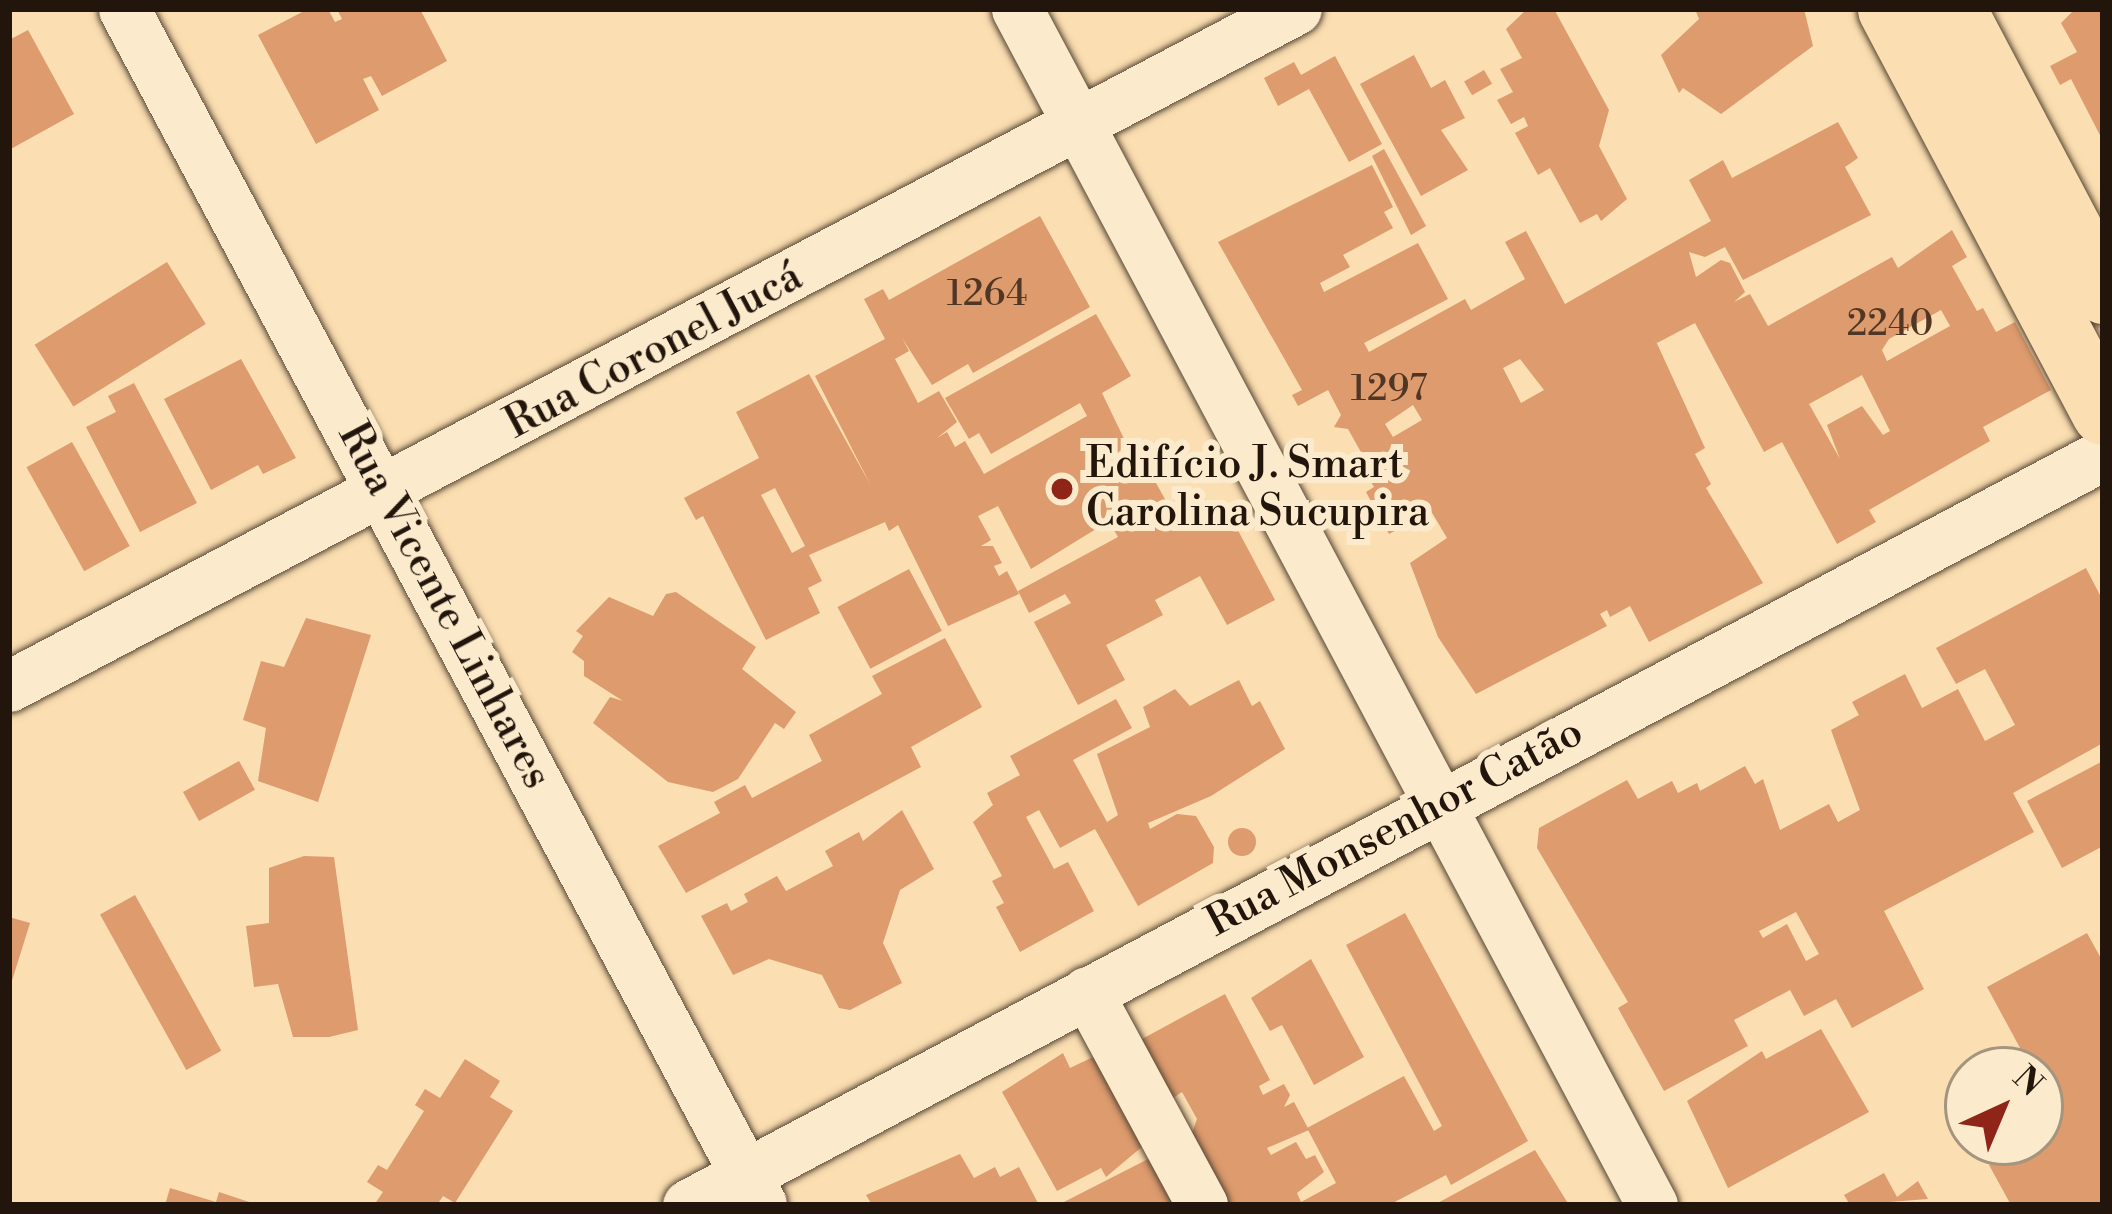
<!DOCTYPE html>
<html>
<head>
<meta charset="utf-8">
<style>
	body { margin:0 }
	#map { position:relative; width:2112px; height:1214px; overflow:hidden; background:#fbdeb1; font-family:"Libre Bodoni",serif }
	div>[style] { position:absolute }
	.building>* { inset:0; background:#dd9b6e; transform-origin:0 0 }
	.round { border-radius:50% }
	.roads { filter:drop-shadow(0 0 3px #584735) drop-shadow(0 0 3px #584735) }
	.minor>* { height:51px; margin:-25.5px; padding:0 25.5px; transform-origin:25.5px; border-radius:25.5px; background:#fceacc }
	.major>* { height:63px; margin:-31.5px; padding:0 31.5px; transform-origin:31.5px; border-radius:31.5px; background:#fbdeb1 }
	.dots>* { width:33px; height:33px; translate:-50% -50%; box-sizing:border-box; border:6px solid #fceacc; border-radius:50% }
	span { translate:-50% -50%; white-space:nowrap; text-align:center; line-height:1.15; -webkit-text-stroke:12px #fceacc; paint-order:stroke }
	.number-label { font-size:36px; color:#503624 }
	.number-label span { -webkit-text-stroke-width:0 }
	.street-label { font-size:42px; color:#21150c }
	.poi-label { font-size:42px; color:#21150c }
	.left { translate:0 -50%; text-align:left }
	.frame { position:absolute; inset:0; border:12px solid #21150c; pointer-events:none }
	.north { position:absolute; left:1944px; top:1046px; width:120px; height:120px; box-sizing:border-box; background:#fceacc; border:3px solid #a4957f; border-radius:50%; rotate:44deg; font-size:33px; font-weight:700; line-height:48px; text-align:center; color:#21150c }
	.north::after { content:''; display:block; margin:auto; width:42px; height:54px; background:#8f2418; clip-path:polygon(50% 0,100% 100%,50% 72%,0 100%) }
</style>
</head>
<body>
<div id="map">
	<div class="building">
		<div style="clip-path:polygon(308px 9px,328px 9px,335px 22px,342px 19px,337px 9px,420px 9px,447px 61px,382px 96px,371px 76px,363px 79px,379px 110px,316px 144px,258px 35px)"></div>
		<div style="clip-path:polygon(1527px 9px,1554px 9px,1609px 110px,1599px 146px,1627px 199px,1601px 221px,1597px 214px,1580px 223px,1550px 168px,1538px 175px,1515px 133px,1528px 126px,1524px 117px,1511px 124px,1497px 100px,1513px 92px,1500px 69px,1522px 58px,1506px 29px)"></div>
		<div style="clip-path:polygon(1695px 9px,1804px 9px,1813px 46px,1721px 114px,1683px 88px,1679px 93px,1661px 55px,1699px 19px)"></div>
		<div style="clip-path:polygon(2075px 9px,2103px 9px,2103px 141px,2071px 79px,2060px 85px,2050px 66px,2077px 52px,2061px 23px)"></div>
		<div style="clip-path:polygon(28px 30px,74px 114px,9px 150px,9px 40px)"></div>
		<div style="clip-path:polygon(1414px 55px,1431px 88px,1445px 80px,1465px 118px,1441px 130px,1468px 170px,1421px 196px,1360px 84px)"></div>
		<div style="clip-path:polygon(1335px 56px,1382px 144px,1349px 162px,1309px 89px,1278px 106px,1264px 78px,1294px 62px,1301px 75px)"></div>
		<div style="left:1484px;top:70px;width:16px;height:23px;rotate:60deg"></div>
		<div style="clip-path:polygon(evenodd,1838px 122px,1858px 158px,1845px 167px,1871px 215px,1743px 280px,1725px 247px,1705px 257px,1689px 252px,1696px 277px,1721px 260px,1730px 263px,1745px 292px,1734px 302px,1750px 294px,1768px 326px,1892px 257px,1898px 268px,1952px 230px,1967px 257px,1952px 266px,1977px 311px,1983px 308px,1996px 332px,2015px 322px,2051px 390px,1983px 427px,1990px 441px,1869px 510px,1876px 522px,1837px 544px,1782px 442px,1764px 452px,1695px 323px,1657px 343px,1654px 337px,1705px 448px,1695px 454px,1711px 484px,1706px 488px,1763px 583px,1649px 642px,1630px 606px,1610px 617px,1607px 610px,1600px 614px,1607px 626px,1476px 694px,1438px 637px,1410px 563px,1447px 538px,1431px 511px,1389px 534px,1366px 492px,1374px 487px,1356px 457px,1362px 454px,1348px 429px,1334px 427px,1341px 415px,1328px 390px,1298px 406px,1292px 395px,1302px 390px,1218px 242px,1372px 165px,1393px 207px,1384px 212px,1393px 228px,1343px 255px,1350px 267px,1320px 283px,1324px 292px,1418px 243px,1448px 299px,1364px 343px,1369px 352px,1465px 299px,1471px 310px,1525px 279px,1505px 242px,1526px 231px,1565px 304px,1711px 221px,1689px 180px,1723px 160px,1732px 178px,1838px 122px,1941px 310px,1950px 326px,1887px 361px,1882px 350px,1889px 339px,1941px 310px,1838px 122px,1520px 359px,1544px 390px,1521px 403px,1503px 368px,1520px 359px,1838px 122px,1862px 375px,1890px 431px,1883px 435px,1862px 406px,1827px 425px,1840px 459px,1809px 404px,1862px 375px,1838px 122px,1413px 405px,1422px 420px,1393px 437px,1385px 424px,1413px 405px)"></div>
		<div style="clip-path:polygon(1384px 149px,1426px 226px,1411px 235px,1372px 156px)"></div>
		<div style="clip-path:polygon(evenodd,1040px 216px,1090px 307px,973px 373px,968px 364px,932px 385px,902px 338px,909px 351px,895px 359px,918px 403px,939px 391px,957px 422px,937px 438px,947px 432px,955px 447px,965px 441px,984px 474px,1087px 416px,1080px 403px,991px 454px,979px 433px,969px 439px,945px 398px,1096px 314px,1131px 376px,1102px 393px,1127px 445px,1102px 466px,1136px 447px,1171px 510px,1202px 493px,1216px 520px,1225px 506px,1275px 600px,1227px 625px,1200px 576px,1155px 600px,1163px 615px,1106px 645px,1125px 680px,1078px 705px,1034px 622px,1071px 603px,1065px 594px,1029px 613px,1018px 591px,1118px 537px,1109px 521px,1031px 569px,998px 506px,978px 516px,991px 540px,981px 546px,993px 546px,1002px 563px,994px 566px,999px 576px,1007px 571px,1019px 594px,948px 626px,898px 525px,889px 531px,885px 522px,809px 555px,822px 581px,808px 588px,820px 613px,766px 640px,703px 516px,696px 520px,684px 498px,759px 458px,736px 412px,809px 374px,871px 486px,815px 376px,885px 339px,864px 299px,883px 289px,889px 300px,1040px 216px,775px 488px,805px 546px,792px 553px,761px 495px,775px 488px)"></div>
		<div style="left:167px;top:262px;width:73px;height:156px;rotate:58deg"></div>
		<div style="clip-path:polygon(241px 359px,296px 458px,263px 474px,258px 465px,211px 490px,164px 399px)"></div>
		<div style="clip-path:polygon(134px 383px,197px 503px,140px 532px,86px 427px,116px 412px,108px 396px)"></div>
		<div style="left:72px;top:442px;width:119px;height:52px;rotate:61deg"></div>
		<div style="clip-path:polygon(evenodd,2086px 568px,2103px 601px,2103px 743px,2013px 793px,2034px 832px,1884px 911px,1924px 989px,1852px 1028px,1836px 999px,1804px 1016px,1790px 990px,1734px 1020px,1748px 1046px,1664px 1091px,1618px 1008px,1628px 1002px,1537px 848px,1539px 828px,1627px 780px,1638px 799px,1672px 781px,1678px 793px,1697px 783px,1700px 791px,1745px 766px,1755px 784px,1763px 779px,1780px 830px,1829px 804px,1838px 822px,1860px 810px,1831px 730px,1859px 715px,1852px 702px,1905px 674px,1922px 708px,1958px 689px,1985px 741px,2015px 725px,1985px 669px,1956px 684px,1936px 648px,2086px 568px,1796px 912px,1819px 954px,1806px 961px,1787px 924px,1763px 938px,1759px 931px,1796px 912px)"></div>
		<div style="left:909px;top:569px;width:70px;height:81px;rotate:62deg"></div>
		<div style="clip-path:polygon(676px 592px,756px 647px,742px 669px,796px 712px,784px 729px,775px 723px,738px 779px,713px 792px,668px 782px,593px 723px,610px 697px,623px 701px,584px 676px,584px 661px,572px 652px,583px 636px,576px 631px,609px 597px,653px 616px,666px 594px)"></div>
		<div style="clip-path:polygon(306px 618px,371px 635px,318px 802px,258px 781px,266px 728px,243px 720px,261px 661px,284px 667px)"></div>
		<div style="clip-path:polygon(945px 638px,982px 707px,911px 747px,921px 767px,686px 893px,658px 846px,720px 813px,714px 802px,745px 785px,752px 798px,822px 761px,809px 735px,882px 694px,872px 676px)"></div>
		<div style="clip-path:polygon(1239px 680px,1252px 706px,1260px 701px,1285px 749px,1211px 796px,1148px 823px,1150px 829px,1177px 814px,1196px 816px,1214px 847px,1213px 863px,1138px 906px,1095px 829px,1060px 848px,1039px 810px,1026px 817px,1054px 869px,1068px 862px,1094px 911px,1020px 952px,996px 907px,1004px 903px,992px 881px,1002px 876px,973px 822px,993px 805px,987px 793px,1020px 775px,1010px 756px,1116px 699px,1132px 728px,1073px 760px,1107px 822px,1118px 815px,1097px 754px,1150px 727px,1143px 707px,1175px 689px,1190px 706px)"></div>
		<div style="left:239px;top:761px;width:33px;height:64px;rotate:61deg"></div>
		<div style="clip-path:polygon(2103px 761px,2103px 846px,2062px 868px,2027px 801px)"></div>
		<div style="clip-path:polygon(902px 810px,934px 869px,900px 890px,883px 943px,902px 983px,850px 1010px,839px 1008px,822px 975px,769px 959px,733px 975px,701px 916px,727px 903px,731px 911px,748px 902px,744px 894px,777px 876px,786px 891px,833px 866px,825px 851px,859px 832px,863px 841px)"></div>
		<div class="round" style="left:1228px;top:828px;width:28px;height:28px"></div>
		<div style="clip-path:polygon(304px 856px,334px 857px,358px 1030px,329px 1037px,293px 1037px,278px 984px,254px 987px,246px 926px,269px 923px,269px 868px)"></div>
		<div style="left:135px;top:895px;width:178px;height:40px;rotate:61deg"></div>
		<div style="clip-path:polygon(1405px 913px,1528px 1141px,1451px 1185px,1446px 1175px,1389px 1205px,1229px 1205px,1192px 1133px,1197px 1119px,1182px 1092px,1173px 1098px,1142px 1039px,1225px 994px,1270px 1080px,1259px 1086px,1263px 1095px,1284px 1084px,1290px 1095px,1284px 1107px,1294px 1102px,1309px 1130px,1267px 1148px,1271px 1155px,1296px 1142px,1306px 1159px,1315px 1155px,1324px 1172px,1297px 1193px,1301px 1202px,1336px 1183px,1307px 1128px,1404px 1076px,1434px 1131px,1442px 1126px,1346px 945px)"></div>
		<div style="clip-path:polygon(9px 917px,30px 923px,10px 987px,9px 986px)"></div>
		<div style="clip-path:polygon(2087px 933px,2103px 962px,2103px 1205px,2011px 1205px,1989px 1165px,2010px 1154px,2004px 1142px,2040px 1142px,2040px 1070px,2032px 1070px,1987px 987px)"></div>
		<div style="clip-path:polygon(1311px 959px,1364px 1057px,1314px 1085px,1282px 1025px,1270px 1031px,1251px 998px)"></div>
		<div style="clip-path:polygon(1821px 1029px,1869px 1112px,1728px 1188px,1687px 1101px,1762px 1051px,1766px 1059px)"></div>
		<div style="clip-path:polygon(1063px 1053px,1070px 1068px,1093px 1057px,1125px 1116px,1133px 1113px,1143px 1146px,1106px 1177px,1101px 1168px,1057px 1191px,1002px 1092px)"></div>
		<div style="clip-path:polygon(465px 1059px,500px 1081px,490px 1097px,513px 1111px,455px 1203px,443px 1196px,437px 1205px,374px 1205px,383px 1192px,367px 1182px,378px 1165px,387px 1170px,424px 1111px,415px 1105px,425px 1089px,440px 1098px)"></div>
		<div style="clip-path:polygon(1535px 1150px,1569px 1205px,1434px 1205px)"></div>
		<div style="clip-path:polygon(960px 1154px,974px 1178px,995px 1167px,1000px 1177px,1019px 1167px,1039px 1205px,872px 1205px,866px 1195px)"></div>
		<div style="clip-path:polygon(1156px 1155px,1184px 1205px,1058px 1205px)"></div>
		<div style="clip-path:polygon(1884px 1173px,1897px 1197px,1918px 1181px,1928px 1199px,1850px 1205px,1844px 1195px)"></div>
		<div style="clip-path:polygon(170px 1188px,216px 1202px,219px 1192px,258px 1205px,165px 1205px)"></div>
	</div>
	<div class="roads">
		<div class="minor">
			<div style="left:124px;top:9px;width:1354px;rotate:61.94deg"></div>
			<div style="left:1017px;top:9px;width:1354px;rotate:62.03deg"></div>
			<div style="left:9px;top:686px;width:1454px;rotate:-27.75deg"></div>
			<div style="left:1087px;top:992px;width:242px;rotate:61.6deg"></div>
			<div style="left:688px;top:1205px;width:1601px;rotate:-27.93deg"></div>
		</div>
		<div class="major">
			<div style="left:1889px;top:9px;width:457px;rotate:62.1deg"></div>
			<div style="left:1954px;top:9px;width:320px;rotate:62.2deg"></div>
		</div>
	</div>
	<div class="dots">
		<div style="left:1062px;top:489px;background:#8f2418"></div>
	</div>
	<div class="number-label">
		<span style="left:987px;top:295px">1264</span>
		<span style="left:1890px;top:325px">2240</span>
		<span style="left:1389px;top:390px">1297</span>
	</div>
	<div class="street-label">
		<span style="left:654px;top:351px;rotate:-28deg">Rua Coronel Jucá</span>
		<span style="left:444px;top:606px;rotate:62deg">Rua Vicente Linhares</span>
		<span style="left:1395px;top:828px;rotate:-28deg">Rua Monsenhor Catão</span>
	</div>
	<div class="poi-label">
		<span class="left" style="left:1086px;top:489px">Edifício J. Smart<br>Carolina Sucupira</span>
	</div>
	<div class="frame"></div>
	<div class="north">N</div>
</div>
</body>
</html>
